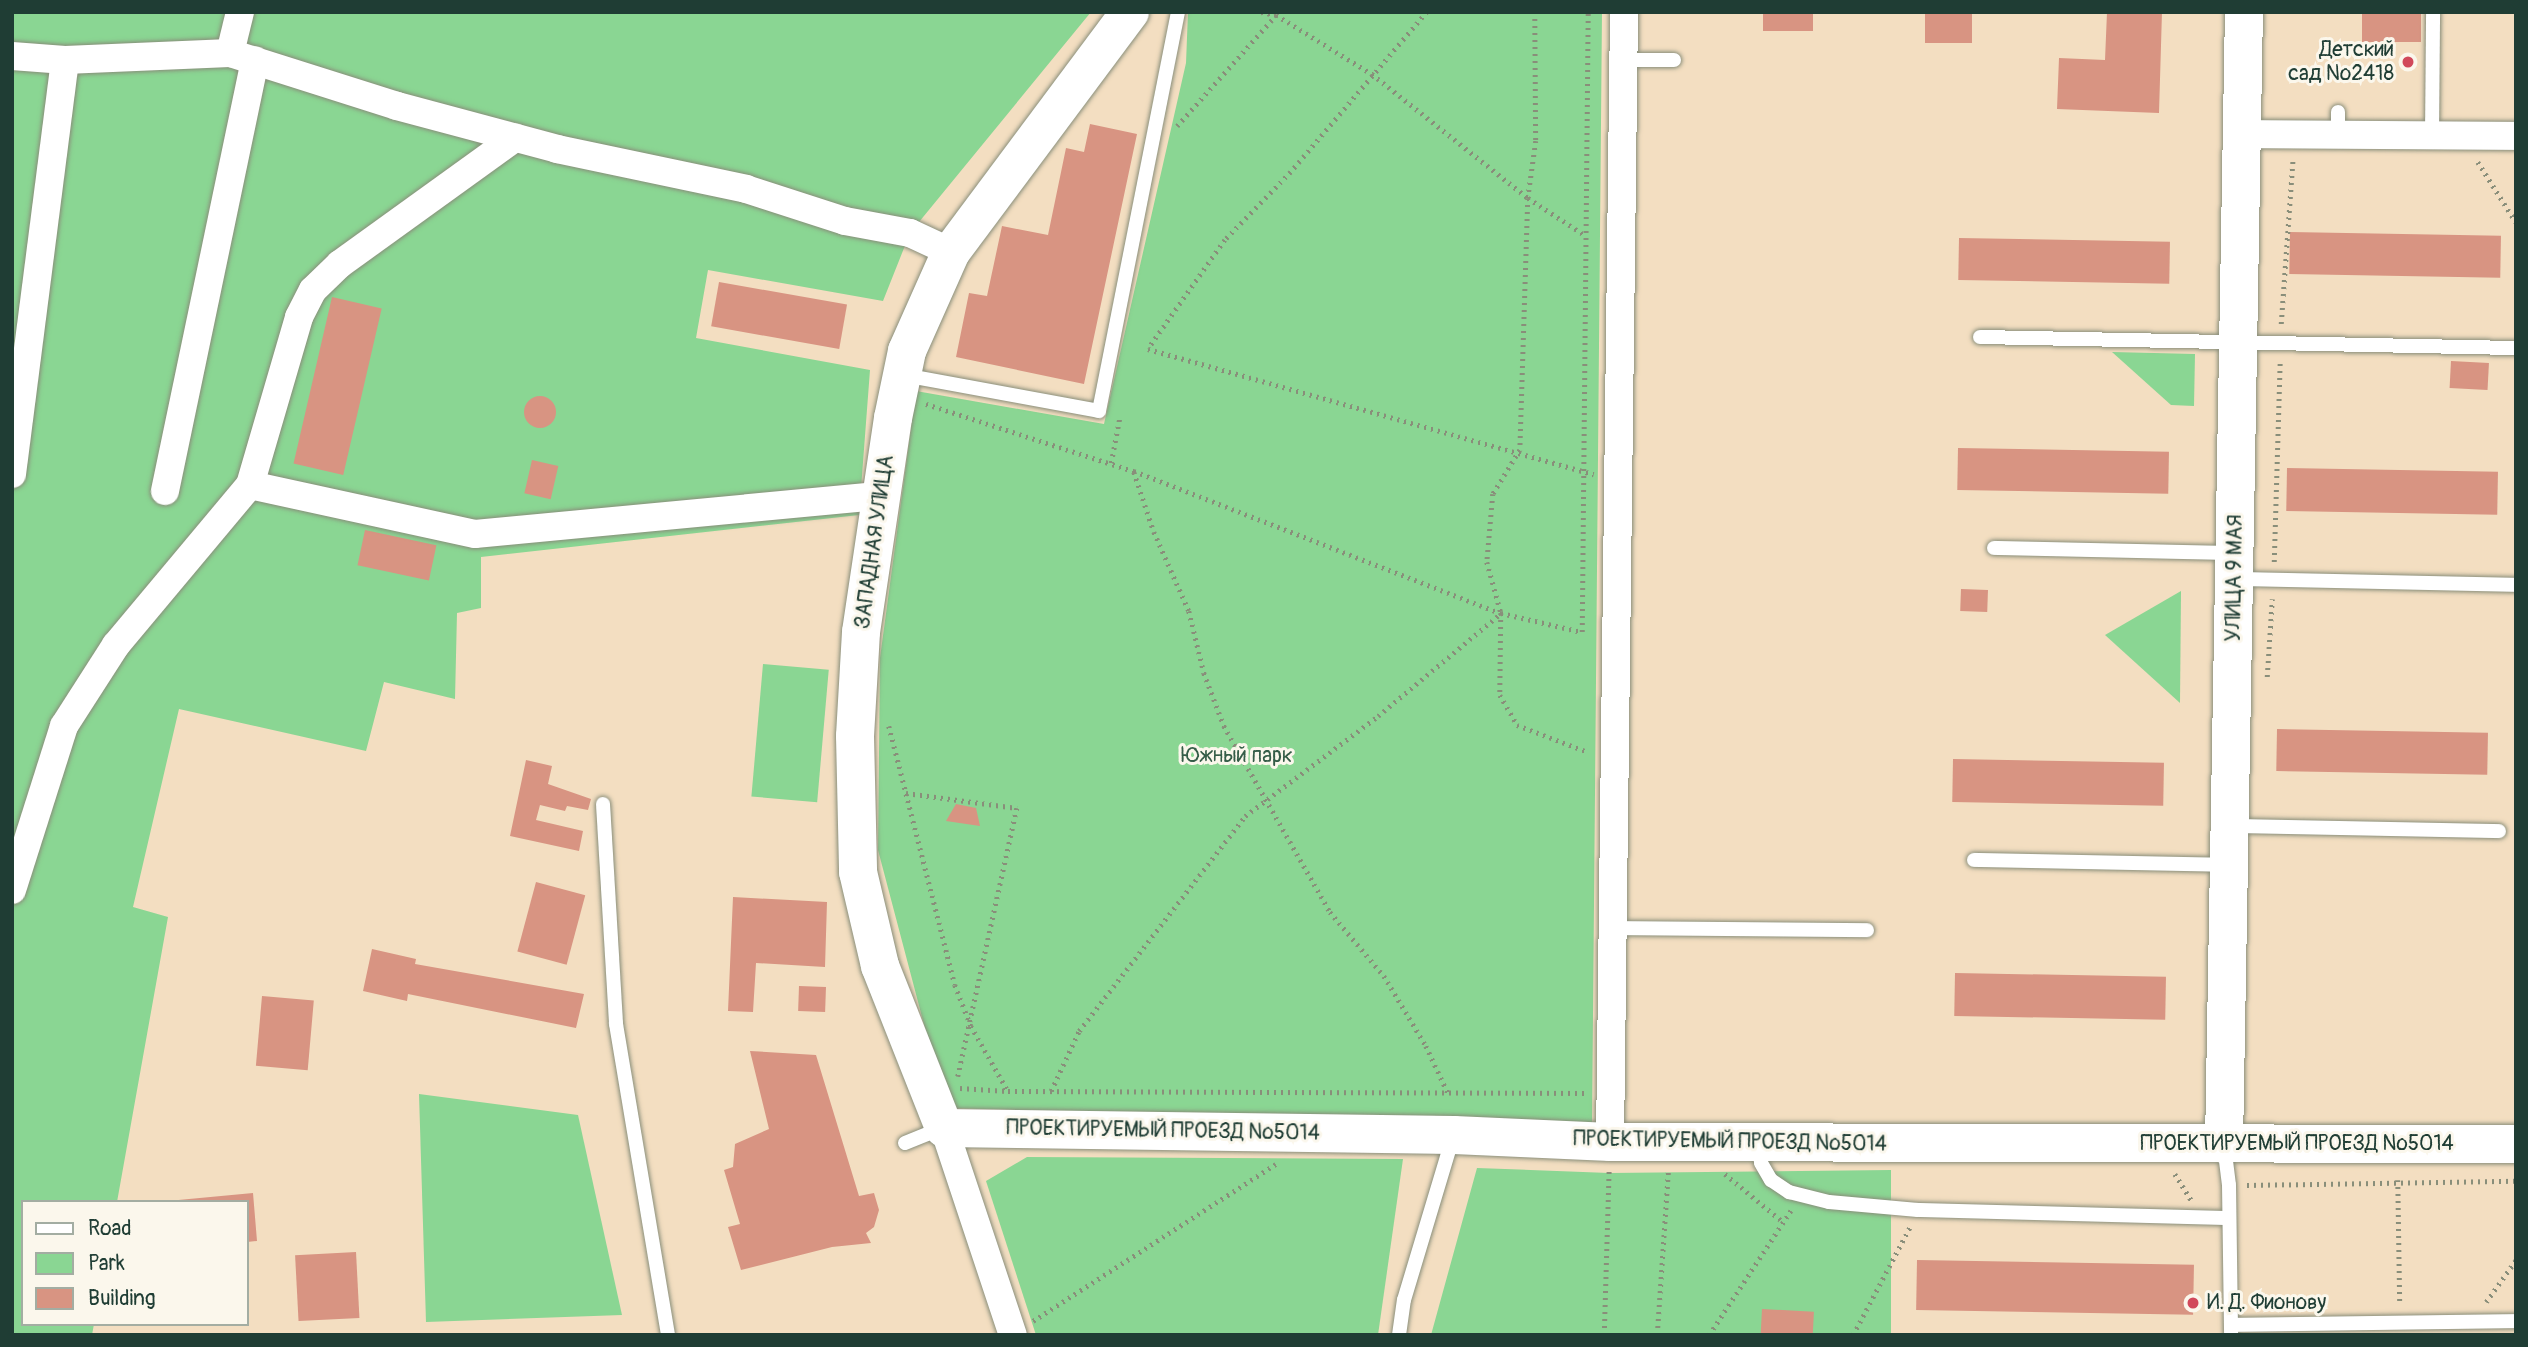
<!DOCTYPE html>
<html>
<head>
<meta charset="utf-8">
<style>
	body { margin:0 }
	#map { position:relative; width:2528px; height:1347px; overflow:hidden; background:#f3dec1; font-family:Pangolin,sans-serif }
	div>[style] { position:absolute }
	.green>* { inset:0; background:#8ad693; transform-origin:0 0 }
	.building>* { inset:0; background:#d89482; transform-origin:0 0 }
	.round { border-radius:50% }
	.path>* { height:4.5px; margin-top:-2.25px; transform-origin:0; background:repeating-linear-gradient(90deg,#898e7a 0 2px,transparent 0 7px) }
	.roads { filter:drop-shadow(0 0 2px #898e7a) drop-shadow(0 0 2px #898e7a) }
	.lane>* { height:14px; margin:-7px; padding:0 7px; transform-origin:7px; border-radius:7px; background:#fff }
	.street>* { height:28px; margin:-14px; padding:0 14px; transform-origin:14px; border-radius:14px; background:#fff }
	.secondary>* { height:38px; margin:-19px; padding:0 19px; transform-origin:19px; border-radius:19px; background:#fff }
	.dots>* { width:19px; height:19px; translate:-50% -50%; box-sizing:border-box; border:4px solid #fbf7ec; border-radius:50% }
	span { translate:-50% -50%; white-space:nowrap; text-align:center; line-height:1.15; -webkit-text-stroke:6px #fbf7ec; paint-order:stroke }
	.poi-label { font-size:21px; color:#1f3d34 }
	.right { translate:-100% -50%; text-align:right }
	.left { translate:0 -50%; text-align:left }
	.street-label { font-size:21px; color:#1f3d34 }
	.park-label { font-size:21px; color:#345c47 }
	.frame { position:absolute; inset:0; border:14px solid #1f3d34; pointer-events:none }
	.legend { position:absolute; left:21px; top:1200px; width:228px; height:126px; box-sizing:border-box; background:#fbf7ec; border:2px solid #a3ada2; margin:0; padding:9px 12px; list-style:none; font-size:21px; color:#1f3d34 }
	.legend li { display:flex; align-items:center; gap:14px; height:35px }
	.legend b { width:35px; border:2px solid #a3ada2 }
</style>
</head>
<body>
<div id="map">
	<div class="green">
		<div style="clip-path:polygon(12px 12px,1091px 12px,910px 233px,883px 301px,708px 270px,696px 338px,870px 370px,859px 515px,481px 557px,481px 608px,457px 613px,455px 699px,384px 682px,366px 751px,179px 709px,133px 907px,168px 917px,117px 1202px,23px 1202px,23px 1324px,94px 1324px,92px 1335px,12px 1335px)"></div>
		<div style="clip-path:polygon(1188px 12px,1602px 12px,1592px 1127px,946px 1108px,878px 850px,880px 658px,916px 391px,1104px 424px,1186px 63px)"></div>
		<div style="clip-path:polygon(2112px 352px,2195px 354px,2194px 406px,2171px 405px)"></div>
		<div style="clip-path:polygon(2181px 591px,2180px 703px,2105px 635px)"></div>
		<div style="left:763px;top:664px;width:66px;height:133px;rotate:5deg"></div>
		<div style="clip-path:polygon(419px 1094px,578px 1115px,622px 1315px,426px 1322px)"></div>
		<div style="clip-path:polygon(1027px 1157px,1403px 1159px,1378px 1335px,1036px 1335px,986px 1181px)"></div>
		<div style="clip-path:polygon(1477px 1168px,1609px 1173px,1891px 1170px,1891px 1335px,1431px 1335px)"></div>
	</div>
	<div class="building">
		<div style="left:1763px;top:12px;width:50px;height:19px"></div>
		<div style="left:1925px;top:12px;width:47px;height:31px"></div>
		<div style="clip-path:polygon(2107px 12px,2162px 12px,2159px 113px,2057px 109px,2059px 58px,2105px 60px)"></div>
		<div style="left:2362px;top:12px;width:59px;height:30px"></div>
		<div style="clip-path:polygon(1090px 124px,1137px 134px,1084px 384px,956px 357px,969px 293px,987px 296px,1002px 226px,1048px 235px,1066px 148px,1084px 152px)"></div>
		<div style="left:2290px;top:232px;width:211px;height:42px;rotate:1deg"></div>
		<div style="left:1959px;top:238px;width:211px;height:42px;rotate:1deg"></div>
		<div style="left:719px;top:282px;width:130px;height:45px;rotate:10deg"></div>
		<div style="left:332px;top:297px;width:51px;height:171px;rotate:13deg"></div>
		<div style="left:2451px;top:361px;width:38px;height:27px;rotate:3deg"></div>
		<div class="round" style="left:524px;top:396px;width:32px;height:32px"></div>
		<div style="left:1958px;top:448px;width:211px;height:42px;rotate:1deg"></div>
		<div style="left:532px;top:460px;width:27px;height:34px;rotate:13deg"></div>
		<div style="left:2287px;top:468px;width:211px;height:43px;rotate:1deg"></div>
		<div style="left:365px;top:530px;width:73px;height:36px;rotate:12deg"></div>
		<div style="left:1961px;top:589px;width:27px;height:22px;rotate:2deg"></div>
		<div style="left:2277px;top:729px;width:211px;height:42px;rotate:1deg"></div>
		<div style="left:1953px;top:759px;width:211px;height:43px;rotate:1deg"></div>
		<div style="clip-path:polygon(526px 760px,552px 766px,548px 784px,591px 799px,588px 810px,567px 806px,565px 811px,540px 805px,536px 820px,583px 831px,579px 851px,510px 836px)"></div>
		<div style="clip-path:polygon(956px 804px,976px 808px,980px 826px,946px 821px)"></div>
		<div style="left:536px;top:882px;width:51px;height:72px;rotate:15deg"></div>
		<div style="clip-path:polygon(733px 897px,827px 902px,825px 967px,756px 963px,753px 1012px,728px 1011px)"></div>
		<div style="clip-path:polygon(372px 949px,416px 959px,415px 964px,584px 994px,576px 1028px,408px 994px,407px 1001px,363px 991px)"></div>
		<div style="left:1955px;top:973px;width:211px;height:43px;rotate:1deg"></div>
		<div style="left:799px;top:986px;width:27px;height:25px;rotate:2deg"></div>
		<div style="left:262px;top:996px;width:52px;height:70px;rotate:5deg"></div>
		<div style="clip-path:polygon(750px 1051px,816px 1055px,859px 1196px,874px 1193px,879px 1210px,874px 1227px,866px 1233px,871px 1243px,832px 1247px,741px 1270px,728px 1227px,740px 1224px,724px 1170px,733px 1167px,735px 1144px,769px 1129px)"></div>
		<div style="clip-path:polygon(253px 1193px,257px 1241px,247px 1242px,247px 1202px,157px 1202px)"></div>
		<div style="left:356px;top:1252px;width:66px;height:61px;rotate:87deg"></div>
		<div style="left:1917px;top:1260px;width:277px;height:50px;rotate:1deg"></div>
		<div style="left:1762px;top:1309px;width:52px;height:26px;rotate:3deg"></div>
	</div>
	<div class="path">
		<div style="left:1261px;top:12px;width:15px;rotate:11deg"></div>
		<div style="left:1276px;top:15px;width:113px;rotate:31.6deg"></div>
		<div style="left:1372px;top:74px;width:199px;rotate:38.5deg"></div>
		<div style="left:1528px;top:198px;width:69px;rotate:33.2deg"></div>
		<div style="left:1427px;top:12px;width:210px;rotate:130.4deg"></div>
		<div style="left:1291px;top:172px;width:95px;rotate:134.1deg"></div>
		<div style="left:1225px;top:240px;width:133px;rotate:125.2deg"></div>
		<div style="left:1148px;top:349px;width:463px;rotate:15.7deg"></div>
		<div style="left:1535px;top:12px;width:129px;rotate:89.6deg"></div>
		<div style="left:1536px;top:141px;width:58px;rotate:98deg"></div>
		<div style="left:1528px;top:198px;width:252px;rotate:91.8deg"></div>
		<div style="left:1520px;top:450px;width:52px;rotate:121.5deg"></div>
		<div style="left:1493px;top:494px;width:68px;rotate:95deg"></div>
		<div style="left:1487px;top:562px;width:53px;rotate:74.6deg"></div>
		<div style="left:1501px;top:613px;width:82px;rotate:90.7deg"></div>
		<div style="left:1500px;top:695px;width:34px;rotate:60deg"></div>
		<div style="left:1517px;top:725px;width:76px;rotate:20.8deg"></div>
		<div style="left:1177px;top:126px;width:153px;rotate:-48.2deg"></div>
		<div style="left:2478px;top:162px;width:71px;rotate:57.7deg"></div>
		<div style="left:2281px;top:324px;width:166px;rotate:-85.9deg"></div>
		<div style="left:926px;top:404px;width:219px;rotate:17.9deg"></div>
		<div style="left:1134px;top:471px;width:394px;rotate:21.2deg"></div>
		<div style="left:1501px;top:613px;width:83px;rotate:13.2deg"></div>
		<div style="left:1582px;top:632px;width:620px;rotate:-89.45deg"></div>
		<div style="left:1111px;top:463px;width:48px;rotate:-79.2deg"></div>
		<div style="left:1134px;top:472px;width:63px;rotate:71.6deg"></div>
		<div style="left:1154px;top:532px;width:86px;rotate:66.1deg"></div>
		<div style="left:1189px;top:611px;width:64px;rotate:76.4deg"></div>
		<div style="left:1204px;top:673px;width:57px;rotate:69.3deg"></div>
		<div style="left:1224px;top:726px;width:214px;rotate:60.3deg"></div>
		<div style="left:1330px;top:912px;width:84px;rotate:49.8deg"></div>
		<div style="left:1384px;top:976px;width:82px;rotate:59deg"></div>
		<div style="left:1426px;top:1046px;width:54px;rotate:64.9deg"></div>
		<div style="left:2274px;top:562px;width:201px;rotate:-88.3deg"></div>
		<div style="left:2267px;top:677px;width:78px;rotate:-86.3deg"></div>
		<div style="left:889px;top:726px;width:267px;rotate:75.7deg"></div>
		<div style="left:955px;top:985px;width:44px;rotate:68.7deg"></div>
		<div style="left:971px;top:1026px;width:75px;rotate:60.4deg"></div>
		<div style="left:1008px;top:1091px;width:579px;rotate:0.2deg"></div>
		<div style="left:906px;top:793px;width:112px;rotate:7.7deg"></div>
		<div style="left:1017px;top:808px;width:275px;rotate:102.4deg"></div>
		<div style="left:960px;top:1088px;width:47px;rotate:3.7deg"></div>
		<div style="left:1051px;top:1091px;width:66px;rotate:-65deg"></div>
		<div style="left:1079px;top:1031px;width:272px;rotate:-52.3deg"></div>
		<div style="left:1245px;top:816px;width:166px;rotate:-36.9deg"></div>
		<div style="left:1378px;top:716px;width:160px;rotate:-39.9deg"></div>
		<div style="left:1725px;top:1174px;width:75px;rotate:39.6deg"></div>
		<div style="left:2175px;top:1174px;width:31px;rotate:58deg"></div>
		<div style="left:2398px;top:1180px;width:124px;rotate:89.1deg"></div>
		<div style="left:2247px;top:1185px;width:269px;rotate:-0.9deg"></div>
		<div style="left:2486px;top:1302px;width:52px;rotate:-54.5deg"></div>
		<div style="left:1033px;top:1321px;width:289px;rotate:-32.9deg"></div>
		<div style="left:1604px;top:1335px;width:164px;rotate:-88.3deg"></div>
		<div style="left:1657px;top:1335px;width:163px;rotate:-86.1deg"></div>
		<div style="left:1709px;top:1335px;width:149px;rotate:-56.7deg"></div>
		<div style="left:1853px;top:1335px;width:122px;rotate:-62.2deg"></div>
	</div>
	<div class="roads">
		<div class="lane">
			<div style="left:1624px;top:60px;width:50px"></div>
			<div style="left:2338px;top:135px;width:23px;rotate:-90deg"></div>
			<div style="left:2432px;top:136px;width:124px;rotate:-89.5deg"></div>
			<div style="left:1980px;top:337px;width:536px;rotate:1.18deg"></div>
			<div style="left:903px;top:375px;width:199px;rotate:10.4deg"></div>
			<div style="left:1099px;top:411px;width:407px;rotate:-78.8deg"></div>
			<div style="left:1994px;top:548px;width:240px;rotate:1.2deg"></div>
			<div style="left:2236px;top:579px;width:280px;rotate:1.2deg"></div>
			<div style="left:603px;top:804px;width:220px;rotate:86.6deg"></div>
			<div style="left:616px;top:1024px;width:315px;rotate:80.5deg"></div>
			<div style="left:2231px;top:826px;width:268px;rotate:1.1deg"></div>
			<div style="left:1974px;top:860px;width:254px;rotate:1.1deg"></div>
			<div style="left:1613px;top:928px;width:254px;rotate:0.5deg"></div>
			<div style="left:905px;top:1143px;width:40px;rotate:-22deg"></div>
			<div style="left:1758px;top:1143px;width:20px;rotate:81deg"></div>
			<div style="left:1761px;top:1163px;width:20px;rotate:60deg"></div>
			<div style="left:1771px;top:1180px;width:22px;rotate:34deg"></div>
			<div style="left:1789px;top:1192px;width:41px;rotate:14deg"></div>
			<div style="left:1829px;top:1202px;width:89px;rotate:5.1deg"></div>
			<div style="left:1918px;top:1210px;width:310px;rotate:1.5deg"></div>
			<div style="left:2224px;top:1145px;width:40px;rotate:82.9deg"></div>
			<div style="left:2229px;top:1185px;width:149px;rotate:89.2deg"></div>
			<div style="left:2231px;top:1325px;width:285px;rotate:-0.8deg"></div>
			<div style="left:1399px;top:1335px;width:35px;rotate:-82deg"></div>
			<div style="left:1404px;top:1300px;width:170px;rotate:-73.3deg"></div>
		</div>
		<div class="street">
			<div style="left:230px;top:53px;width:42px;rotate:-76.3deg"></div>
			<div style="left:12px;top:56px;width:53px;rotate:4.3deg"></div>
			<div style="left:65px;top:60px;width:165px;rotate:-2.4deg"></div>
			<div style="left:230px;top:53px;width:175px;rotate:17.6deg"></div>
			<div style="left:397px;top:106px;width:166px;rotate:15deg"></div>
			<div style="left:557px;top:149px;width:193px;rotate:11.9deg"></div>
			<div style="left:746px;top:189px;width:104px;rotate:17.9deg"></div>
			<div style="left:845px;top:221px;width:66px;rotate:10.5deg"></div>
			<div style="left:910px;top:233px;width:45px;rotate:24.9deg"></div>
			<div style="left:2243px;top:134px;width:273px;rotate:0.4deg"></div>
			<div style="left:12px;top:474px;width:417px;rotate:-82.7deg"></div>
			<div style="left:250px;top:485px;width:230px;rotate:12.3deg"></div>
			<div style="left:475px;top:534px;width:407px;rotate:-5.4deg"></div>
			<div style="left:165px;top:491px;width:440px;rotate:-78.2deg"></div>
			<div style="left:12px;top:890px;width:172px;rotate:-72.4deg"></div>
			<div style="left:64px;top:726px;width:96px;rotate:-57.3deg"></div>
			<div style="left:116px;top:645px;width:209px;rotate:-50.1deg"></div>
			<div style="left:250px;top:485px;width:175px;rotate:-73.7deg"></div>
			<div style="left:299px;top:317px;width:30px;rotate:-63deg"></div>
			<div style="left:313px;top:290px;width:37px;rotate:-44deg"></div>
			<div style="left:340px;top:264px;width:216px;rotate:-35.8deg"></div>
			<div style="left:944px;top:1128px;width:218px;rotate:71.6deg"></div>
			<div style="left:1610px;top:1142px;width:1130px;rotate:-89.29deg"></div>
		</div>
		<div class="secondary">
			<div style="left:1130px;top:12px;width:299px;rotate:126.7deg"></div>
			<div style="left:951px;top:252px;width:108px;rotate:114deg"></div>
			<div style="left:907px;top:351px;width:68px;rotate:101.8deg"></div>
			<div style="left:893px;top:418px;width:216px;rotate:98.5deg"></div>
			<div style="left:861px;top:632px;width:104px;rotate:93.3deg"></div>
			<div style="left:855px;top:736px;width:136px;rotate:88.7deg"></div>
			<div style="left:858px;top:872px;width:97px;rotate:76.8deg"></div>
			<div style="left:880px;top:966px;width:174px;rotate:68.4deg"></div>
			<div style="left:944px;top:1128px;width:510px;rotate:0.79deg"></div>
			<div style="left:1454px;top:1135px;width:156px;rotate:2.6deg"></div>
			<div style="left:1610px;top:1142px;width:906px;rotate:0.13deg"></div>
			<div style="left:2224px;top:1144px;width:1132px;rotate:-88.99deg"></div>
		</div>
	</div>
	<div class="dots">
		<div style="left:2408px;top:62px;background:#d1495b"></div>
		<div style="left:2193px;top:1303px;background:#d1495b"></div>
	</div>
	<div class="poi-label">
		<span class="right" style="left:2394px;top:62px">Детский<br>сад №2418</span>
		<span class="left" style="left:2207px;top:1303px">И. Д. Фионову</span>
	</div>
	<div class="street-label">
		<span style="left:875px;top:542px;rotate:-82deg">ЗАПАДНАЯ УЛИЦА</span>
		<span style="left:2235px;top:578px;rotate:-89deg">УЛИЦА 9 МАЯ</span>
		<span style="left:1163px;top:1131px;rotate:1deg">ПРОЕКТИРУЕМЫЙ ПРОЕЗД №5014</span>
		<span style="left:1730px;top:1142px;rotate:1deg">ПРОЕКТИРУЕМЫЙ ПРОЕЗД №5014</span>
		<span style="left:2297px;top:1144px">ПРОЕКТИРУЕМЫЙ ПРОЕЗД №5014</span>
	</div>
	<div class="park-label">
		<span style="left:1237px;top:756px">Южный парк</span>
	</div>
	<div class="frame"></div>
	<ul class="legend">
	<li><b style="height:9px;background:#fff"></b>Road</li>
	<li><b style="height:19px;background:#8ad693"></b>Park</li>
	<li><b style="height:19px;background:#d89482"></b>Building</li>
	</ul>
</div>
</body>
</html>
